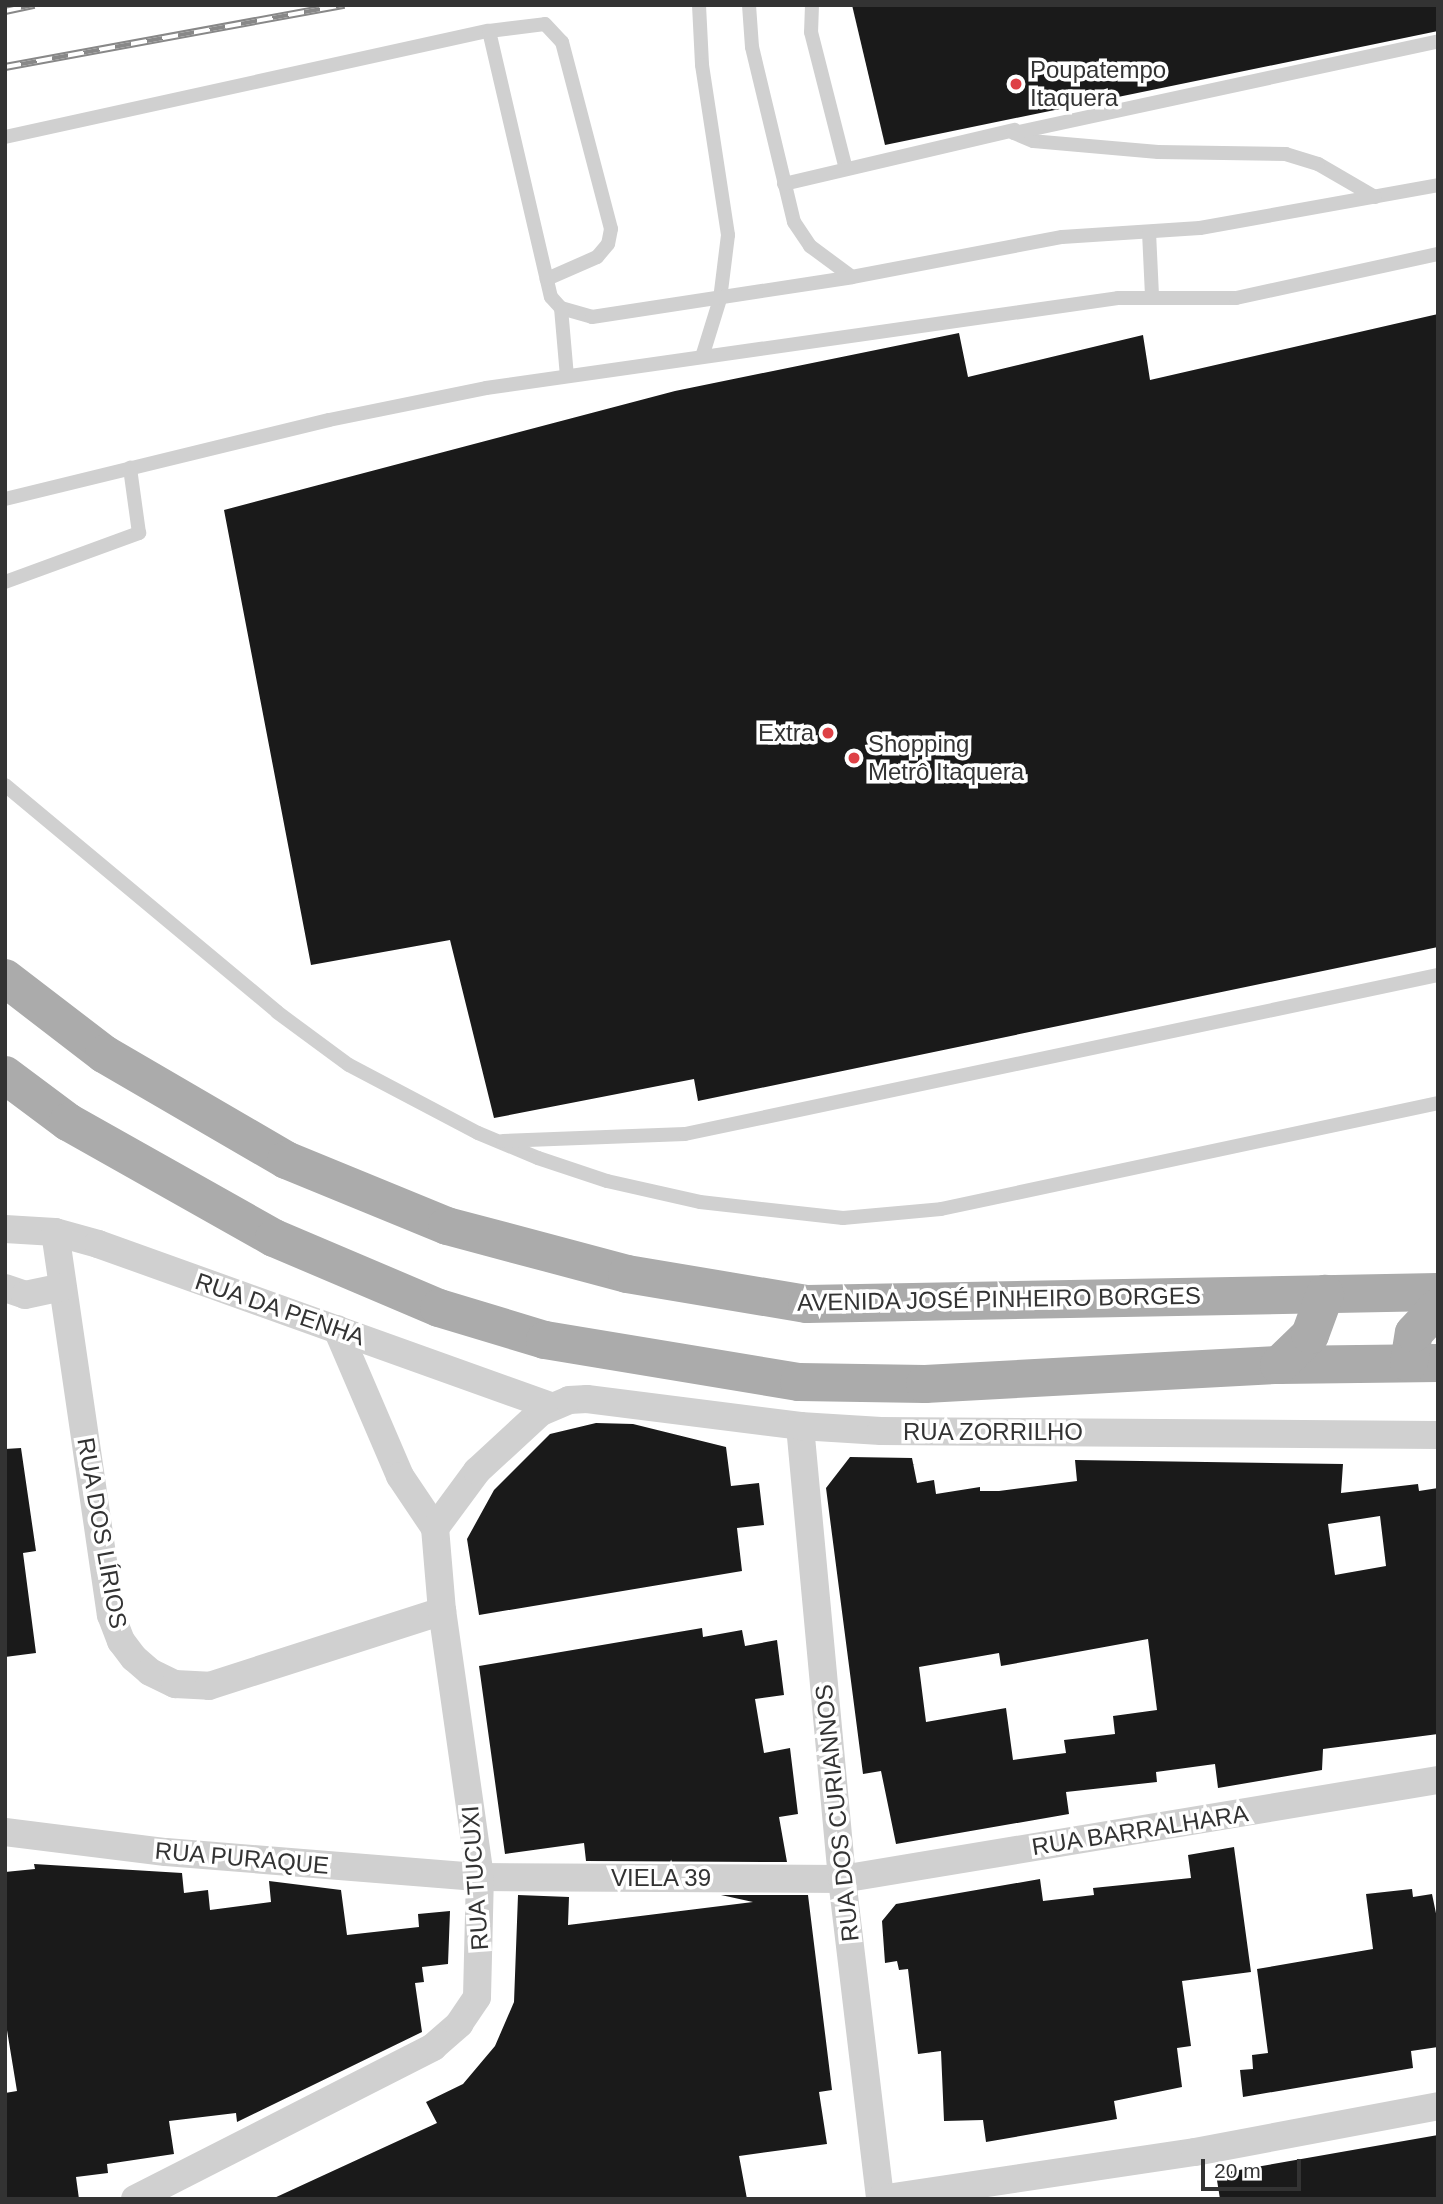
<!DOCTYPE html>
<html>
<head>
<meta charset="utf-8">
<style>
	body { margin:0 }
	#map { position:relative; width:1443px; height:2204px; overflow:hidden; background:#fff; font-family:Helvetica,sans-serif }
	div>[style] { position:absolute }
	.building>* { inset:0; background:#1a1a1a }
	.service>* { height:14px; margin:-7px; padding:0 7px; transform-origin:7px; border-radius:7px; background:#d0d0d0 }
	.minor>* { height:28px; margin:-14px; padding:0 14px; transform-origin:14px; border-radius:14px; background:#d0d0d0 }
	.primary>* { height:38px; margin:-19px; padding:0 19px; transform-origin:19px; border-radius:19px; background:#ababab }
	.rail>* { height:8px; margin-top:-4px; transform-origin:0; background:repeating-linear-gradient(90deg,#fff 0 16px,#888 0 32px); box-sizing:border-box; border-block:2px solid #888 }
	.dots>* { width:19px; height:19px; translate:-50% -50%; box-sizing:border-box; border:4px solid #fff; border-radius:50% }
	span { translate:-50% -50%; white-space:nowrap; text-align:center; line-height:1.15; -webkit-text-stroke:7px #fff; paint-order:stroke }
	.poi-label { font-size:24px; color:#333 }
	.left { translate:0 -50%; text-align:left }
	.right { translate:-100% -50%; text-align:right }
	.street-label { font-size:24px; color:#333 }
	.frame { position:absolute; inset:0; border:7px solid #333; pointer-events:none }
	.scale { position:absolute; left:1201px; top:2159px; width:100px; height:32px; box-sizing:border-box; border:4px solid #333; border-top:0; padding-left:9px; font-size:21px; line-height:24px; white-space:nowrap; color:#333; -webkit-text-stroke:5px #fff; paint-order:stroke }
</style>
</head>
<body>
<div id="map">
	<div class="building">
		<div style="clip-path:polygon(852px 5px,1438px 5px,1438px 31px,885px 145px)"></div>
		<div style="clip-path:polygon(1438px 314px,1438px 947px,698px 1101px,694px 1079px,494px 1118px,450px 940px,311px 965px,224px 510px,675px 391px,959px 333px,968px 377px,1143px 335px,1150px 380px)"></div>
		<div style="clip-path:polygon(596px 1423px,633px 1424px,726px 1447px,731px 1486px,759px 1483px,764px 1525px,737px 1528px,742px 1571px,479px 1615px,467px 1539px,494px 1490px,550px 1434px)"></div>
		<div style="clip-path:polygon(21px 1448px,36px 1551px,23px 1553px,36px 1653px,5px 1657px,5px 1449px)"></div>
		<div style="clip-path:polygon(evenodd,850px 1457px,912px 1458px,917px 1483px,934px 1480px,936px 1494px,980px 1487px,980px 1491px,999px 1491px,1077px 1481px,1075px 1460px,1343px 1464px,1341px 1493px,1418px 1484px,1419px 1491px,1438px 1488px,1438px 1734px,1323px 1749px,1322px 1770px,1218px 1788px,1215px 1764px,1156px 1772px,1157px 1782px,1066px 1792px,1069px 1814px,896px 1844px,881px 1771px,863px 1774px,826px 1488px,850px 1457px,1380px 1516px,1386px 1566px,1335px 1575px,1328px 1524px,1380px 1516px,850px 1457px,1148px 1639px,1157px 1710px,1113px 1716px,1115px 1734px,1064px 1740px,1066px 1753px,1013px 1760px,1006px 1708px,926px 1722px,919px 1667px,999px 1653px,1001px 1666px,1148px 1639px)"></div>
		<div style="clip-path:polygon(702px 1628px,703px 1637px,742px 1630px,745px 1646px,777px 1640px,784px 1695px,755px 1699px,764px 1753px,790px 1748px,798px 1814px,779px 1817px,787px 1862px,586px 1861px,584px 1843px,505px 1854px,479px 1666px)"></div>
		<div style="clip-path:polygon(1234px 1847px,1251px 1972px,1182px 1981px,1191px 2046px,1177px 2048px,1182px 2087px,1114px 2101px,1117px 2119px,986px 2142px,983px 2120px,944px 2121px,941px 2051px,918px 2054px,908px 1969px,899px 1970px,897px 1961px,885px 1963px,882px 1921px,896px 1904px,1040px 1879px,1043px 1901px,1094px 1895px,1093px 1888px,1191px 1878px,1188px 1855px)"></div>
		<div style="clip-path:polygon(34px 1864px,182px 1873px,184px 1893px,208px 1890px,210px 1910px,271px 1902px,269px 1881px,341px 1890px,347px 1935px,419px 1927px,418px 1914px,450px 1911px,448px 1964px,422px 1967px,424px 1982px,415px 1983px,422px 2032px,237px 2122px,236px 2113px,169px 2121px,174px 2154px,107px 2164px,108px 2173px,76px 2177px,79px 2199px,5px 2199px,5px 2093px,17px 2091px,5px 2018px,5px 1872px,35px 1869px)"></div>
		<div style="clip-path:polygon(1412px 1889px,1413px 1897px,1432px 1894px,1438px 1923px,1438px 2047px,1411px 2051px,1413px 2068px,1243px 2097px,1240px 2070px,1253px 2069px,1252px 2055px,1268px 2053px,1257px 1969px,1373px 1949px,1366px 1894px)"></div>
		<div style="clip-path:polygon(518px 1895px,569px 1897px,568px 1925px,753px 1902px,721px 1895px,808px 1895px,832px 2090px,819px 2092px,827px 2144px,739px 2156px,747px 2199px,272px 2199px,437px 2123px,426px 2102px,463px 2084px,495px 2046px,514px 2002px)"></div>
		<div style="clip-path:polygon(1438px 2135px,1438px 2199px,1220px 2199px,1216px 2174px)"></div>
	</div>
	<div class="service">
		<div style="left:699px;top:5px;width:60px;rotate:87.1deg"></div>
		<div style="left:702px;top:65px;width:172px;rotate:81.3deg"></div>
		<div style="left:728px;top:235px;width:64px;rotate:97.1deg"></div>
		<div style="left:720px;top:299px;width:58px;rotate:107.2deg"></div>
		<div style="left:749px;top:5px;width:42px;rotate:85.9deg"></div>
		<div style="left:752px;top:47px;width:180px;rotate:76.5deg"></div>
		<div style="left:794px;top:222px;width:29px;rotate:56deg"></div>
		<div style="left:810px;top:246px;width:52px;rotate:36.4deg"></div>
		<div style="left:812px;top:5px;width:27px;rotate:92deg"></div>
		<div style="left:811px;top:32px;width:141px;rotate:75.7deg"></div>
		<div style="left:489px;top:31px;width:273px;rotate:76.9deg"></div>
		<div style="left:551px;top:297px;width:15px;rotate:48deg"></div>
		<div style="left:561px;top:308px;width:32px;rotate:16deg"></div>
		<div style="left:592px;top:317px;width:263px;rotate:-8.7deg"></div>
		<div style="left:852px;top:277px;width:214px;rotate:-10.8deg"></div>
		<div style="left:1062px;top:237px;width:138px;rotate:-3.7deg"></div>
		<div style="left:1200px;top:228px;width:242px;rotate:-10.2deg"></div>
		<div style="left:5px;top:137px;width:495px;rotate:-12.4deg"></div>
		<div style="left:489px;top:31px;width:56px;rotate:-7.1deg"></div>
		<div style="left:545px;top:24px;width:25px;rotate:47deg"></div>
		<div style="left:562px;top:42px;width:193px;rotate:75.3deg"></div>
		<div style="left:611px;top:229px;width:15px;rotate:101deg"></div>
		<div style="left:608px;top:244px;width:17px;rotate:130deg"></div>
		<div style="left:597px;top:257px;width:55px;rotate:156.3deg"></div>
		<div style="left:784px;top:184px;width:237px;rotate:-13.2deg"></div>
		<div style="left:1375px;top:197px;width:66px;rotate:-149.9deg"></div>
		<div style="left:1318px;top:164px;width:34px;rotate:-163deg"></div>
		<div style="left:1286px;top:154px;width:128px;rotate:-179.1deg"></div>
		<div style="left:1158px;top:152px;width:125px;rotate:-175deg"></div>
		<div style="left:1033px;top:141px;width:21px;rotate:-157deg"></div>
		<div style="left:1014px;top:133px;width:434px;rotate:-12.2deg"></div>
		<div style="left:1149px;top:232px;width:64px;rotate:87.3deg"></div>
		<div style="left:561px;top:308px;width:68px;rotate:85deg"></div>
		<div style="left:5px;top:499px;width:333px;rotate:-13.7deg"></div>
		<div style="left:329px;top:420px;width:160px;rotate:-11.5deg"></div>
		<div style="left:486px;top:388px;width:638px;rotate:-8.1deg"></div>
		<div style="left:1118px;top:298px;width:118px"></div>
		<div style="left:1236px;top:298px;width:207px;rotate:-12.3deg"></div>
		<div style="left:5px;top:582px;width:143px;rotate:-20.1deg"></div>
		<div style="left:139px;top:533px;width:66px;rotate:-97.9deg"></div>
		<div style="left:5px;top:785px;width:354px;rotate:39.8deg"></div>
		<div style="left:277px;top:1012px;width:89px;rotate:36.4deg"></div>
		<div style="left:349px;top:1065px;width:146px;rotate:27.8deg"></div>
		<div style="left:478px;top:1133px;width:65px;rotate:22.6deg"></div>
		<div style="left:538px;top:1158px;width:73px;rotate:18.4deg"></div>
		<div style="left:607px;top:1181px;width:95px;rotate:12.7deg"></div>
		<div style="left:700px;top:1202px;width:144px;rotate:6.4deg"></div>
		<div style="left:843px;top:1218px;width:98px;rotate:-5.2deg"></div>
		<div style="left:941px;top:1209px;width:508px;rotate:-12.04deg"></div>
		<div style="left:503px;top:1141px;width:182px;rotate:-2.2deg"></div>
		<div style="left:685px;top:1134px;width:770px;rotate:-11.92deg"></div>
	</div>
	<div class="minor">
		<div style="left:5px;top:1229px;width:50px;rotate:3.4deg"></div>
		<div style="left:55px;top:1232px;width:45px;rotate:15.6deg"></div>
		<div style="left:98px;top:1244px;width:481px;rotate:19.7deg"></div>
		<div style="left:55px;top:1232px;width:387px;rotate:81.7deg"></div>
		<div style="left:111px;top:1615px;width:28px;rotate:69deg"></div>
		<div style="left:121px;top:1641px;width:21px;rotate:53deg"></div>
		<div style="left:134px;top:1658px;width:21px;rotate:41deg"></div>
		<div style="left:150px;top:1672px;width:28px;rotate:26deg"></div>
		<div style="left:175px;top:1684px;width:34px;rotate:3deg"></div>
		<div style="left:209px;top:1686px;width:245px;rotate:-17.8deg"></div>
		<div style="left:5px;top:1288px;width:21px;rotate:19deg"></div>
		<div style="left:25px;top:1295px;width:38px;rotate:-12deg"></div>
		<div style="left:337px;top:1329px;width:160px;rotate:66.8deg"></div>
		<div style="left:400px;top:1476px;width:63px;rotate:56.1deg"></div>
		<div style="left:800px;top:1426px;width:455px;rotate:84.7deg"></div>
		<div style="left:842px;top:1879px;width:322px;rotate:83.2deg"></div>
		<div style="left:5px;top:1832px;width:162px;rotate:7.1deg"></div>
		<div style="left:166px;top:1852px;width:315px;rotate:4.6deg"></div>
		<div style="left:480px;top:1877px;width:362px;rotate:0.3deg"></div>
		<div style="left:842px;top:1879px;width:604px;rotate:-9.43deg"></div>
		<div style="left:135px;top:2199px;width:335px;rotate:-27deg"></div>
		<div style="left:433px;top:2047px;width:35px;rotate:-41deg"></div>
		<div style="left:459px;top:2024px;width:32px;rotate:-56deg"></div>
		<div style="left:477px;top:1997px;width:120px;rotate:-88.6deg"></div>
		<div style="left:480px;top:1877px;width:269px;rotate:-98.1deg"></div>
		<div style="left:442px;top:1611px;width:83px;rotate:-94.8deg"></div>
		<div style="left:435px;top:1528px;width:71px;rotate:-53.6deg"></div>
		<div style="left:477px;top:1471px;width:87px;rotate:-42.7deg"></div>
		<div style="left:541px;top:1412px;width:30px;rotate:-23deg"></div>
		<div style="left:569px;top:1400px;width:18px;rotate:-3deg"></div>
		<div style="left:587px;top:1399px;width:215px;rotate:7.2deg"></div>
		<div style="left:800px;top:1426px;width:81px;rotate:3.5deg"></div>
		<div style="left:881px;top:1431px;width:557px;rotate:0.41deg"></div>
		<div style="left:880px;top:2199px;width:318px;rotate:-8.5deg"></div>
		<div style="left:1195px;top:2152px;width:247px;rotate:-10.7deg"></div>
	</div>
	<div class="primary">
		<div style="left:5px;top:978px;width:125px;rotate:37.5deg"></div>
		<div style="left:104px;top:1054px;width:211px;rotate:30.2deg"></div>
		<div style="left:286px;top:1160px;width:174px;rotate:22.3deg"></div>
		<div style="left:447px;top:1226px;width:186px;rotate:14.9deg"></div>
		<div style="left:627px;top:1274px;width:182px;rotate:9.5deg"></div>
		<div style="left:807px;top:1304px;width:631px;rotate:-1.09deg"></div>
		<div style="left:5px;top:1075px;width:79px;rotate:36.7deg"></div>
		<div style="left:68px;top:1122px;width:236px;rotate:29.4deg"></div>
		<div style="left:274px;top:1238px;width:179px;rotate:23deg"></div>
		<div style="left:439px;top:1308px;width:111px;rotate:16.8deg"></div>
		<div style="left:545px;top:1340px;width:257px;rotate:9.4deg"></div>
		<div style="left:799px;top:1382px;width:126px;rotate:0.9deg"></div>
		<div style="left:925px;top:1384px;width:355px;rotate:-3.1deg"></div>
		<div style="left:1279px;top:1365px;width:159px;rotate:-0.7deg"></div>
		<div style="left:1409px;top:1363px;width:30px;rotate:-81deg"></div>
		<div style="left:1414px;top:1333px;width:35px;rotate:-47deg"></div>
		<div style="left:1279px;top:1365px;width:43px;rotate:-44.1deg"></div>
		<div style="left:1310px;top:1335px;width:44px;rotate:-69.9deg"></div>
	</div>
	<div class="rail">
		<div style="left:5px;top:11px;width:30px;rotate:-12deg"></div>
		<div style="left:5px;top:67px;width:345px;rotate:-10.4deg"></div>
	</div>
	<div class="dots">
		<div style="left:1016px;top:84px;background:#de4146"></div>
		<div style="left:828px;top:733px;background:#de4146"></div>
		<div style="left:854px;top:758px;background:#de4146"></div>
	</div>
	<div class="poi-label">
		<span class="left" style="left:1030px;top:84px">Poupatempo<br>Itaquera</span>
		<span class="right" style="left:814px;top:733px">Extra</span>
		<span class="left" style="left:868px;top:758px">Shopping<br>Metrô Itaquera</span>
	</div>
	<div class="street-label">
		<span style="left:999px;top:1299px;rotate:-1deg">AVENIDA JOSÉ PINHEIRO BORGES</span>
		<span style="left:280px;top:1309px;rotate:19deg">RUA DA PENHA</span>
		<span style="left:993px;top:1432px">RUA ZORRILHO</span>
		<span style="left:102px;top:1533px;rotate:80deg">RUA DOS LÍRIOS</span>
		<span style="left:837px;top:1813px;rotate:-96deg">RUA DOS CURIANNOS</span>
		<span style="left:1140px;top:1830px;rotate:-9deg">RUA BARRALHARA</span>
		<span style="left:242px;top:1858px;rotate:5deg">RUA PURAQUE</span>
		<span style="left:475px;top:1878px;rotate:-94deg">RUA TUCUXI</span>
		<span style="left:661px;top:1878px">VIELA 39</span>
	</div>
	<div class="frame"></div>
	<div class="scale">20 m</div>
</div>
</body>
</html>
